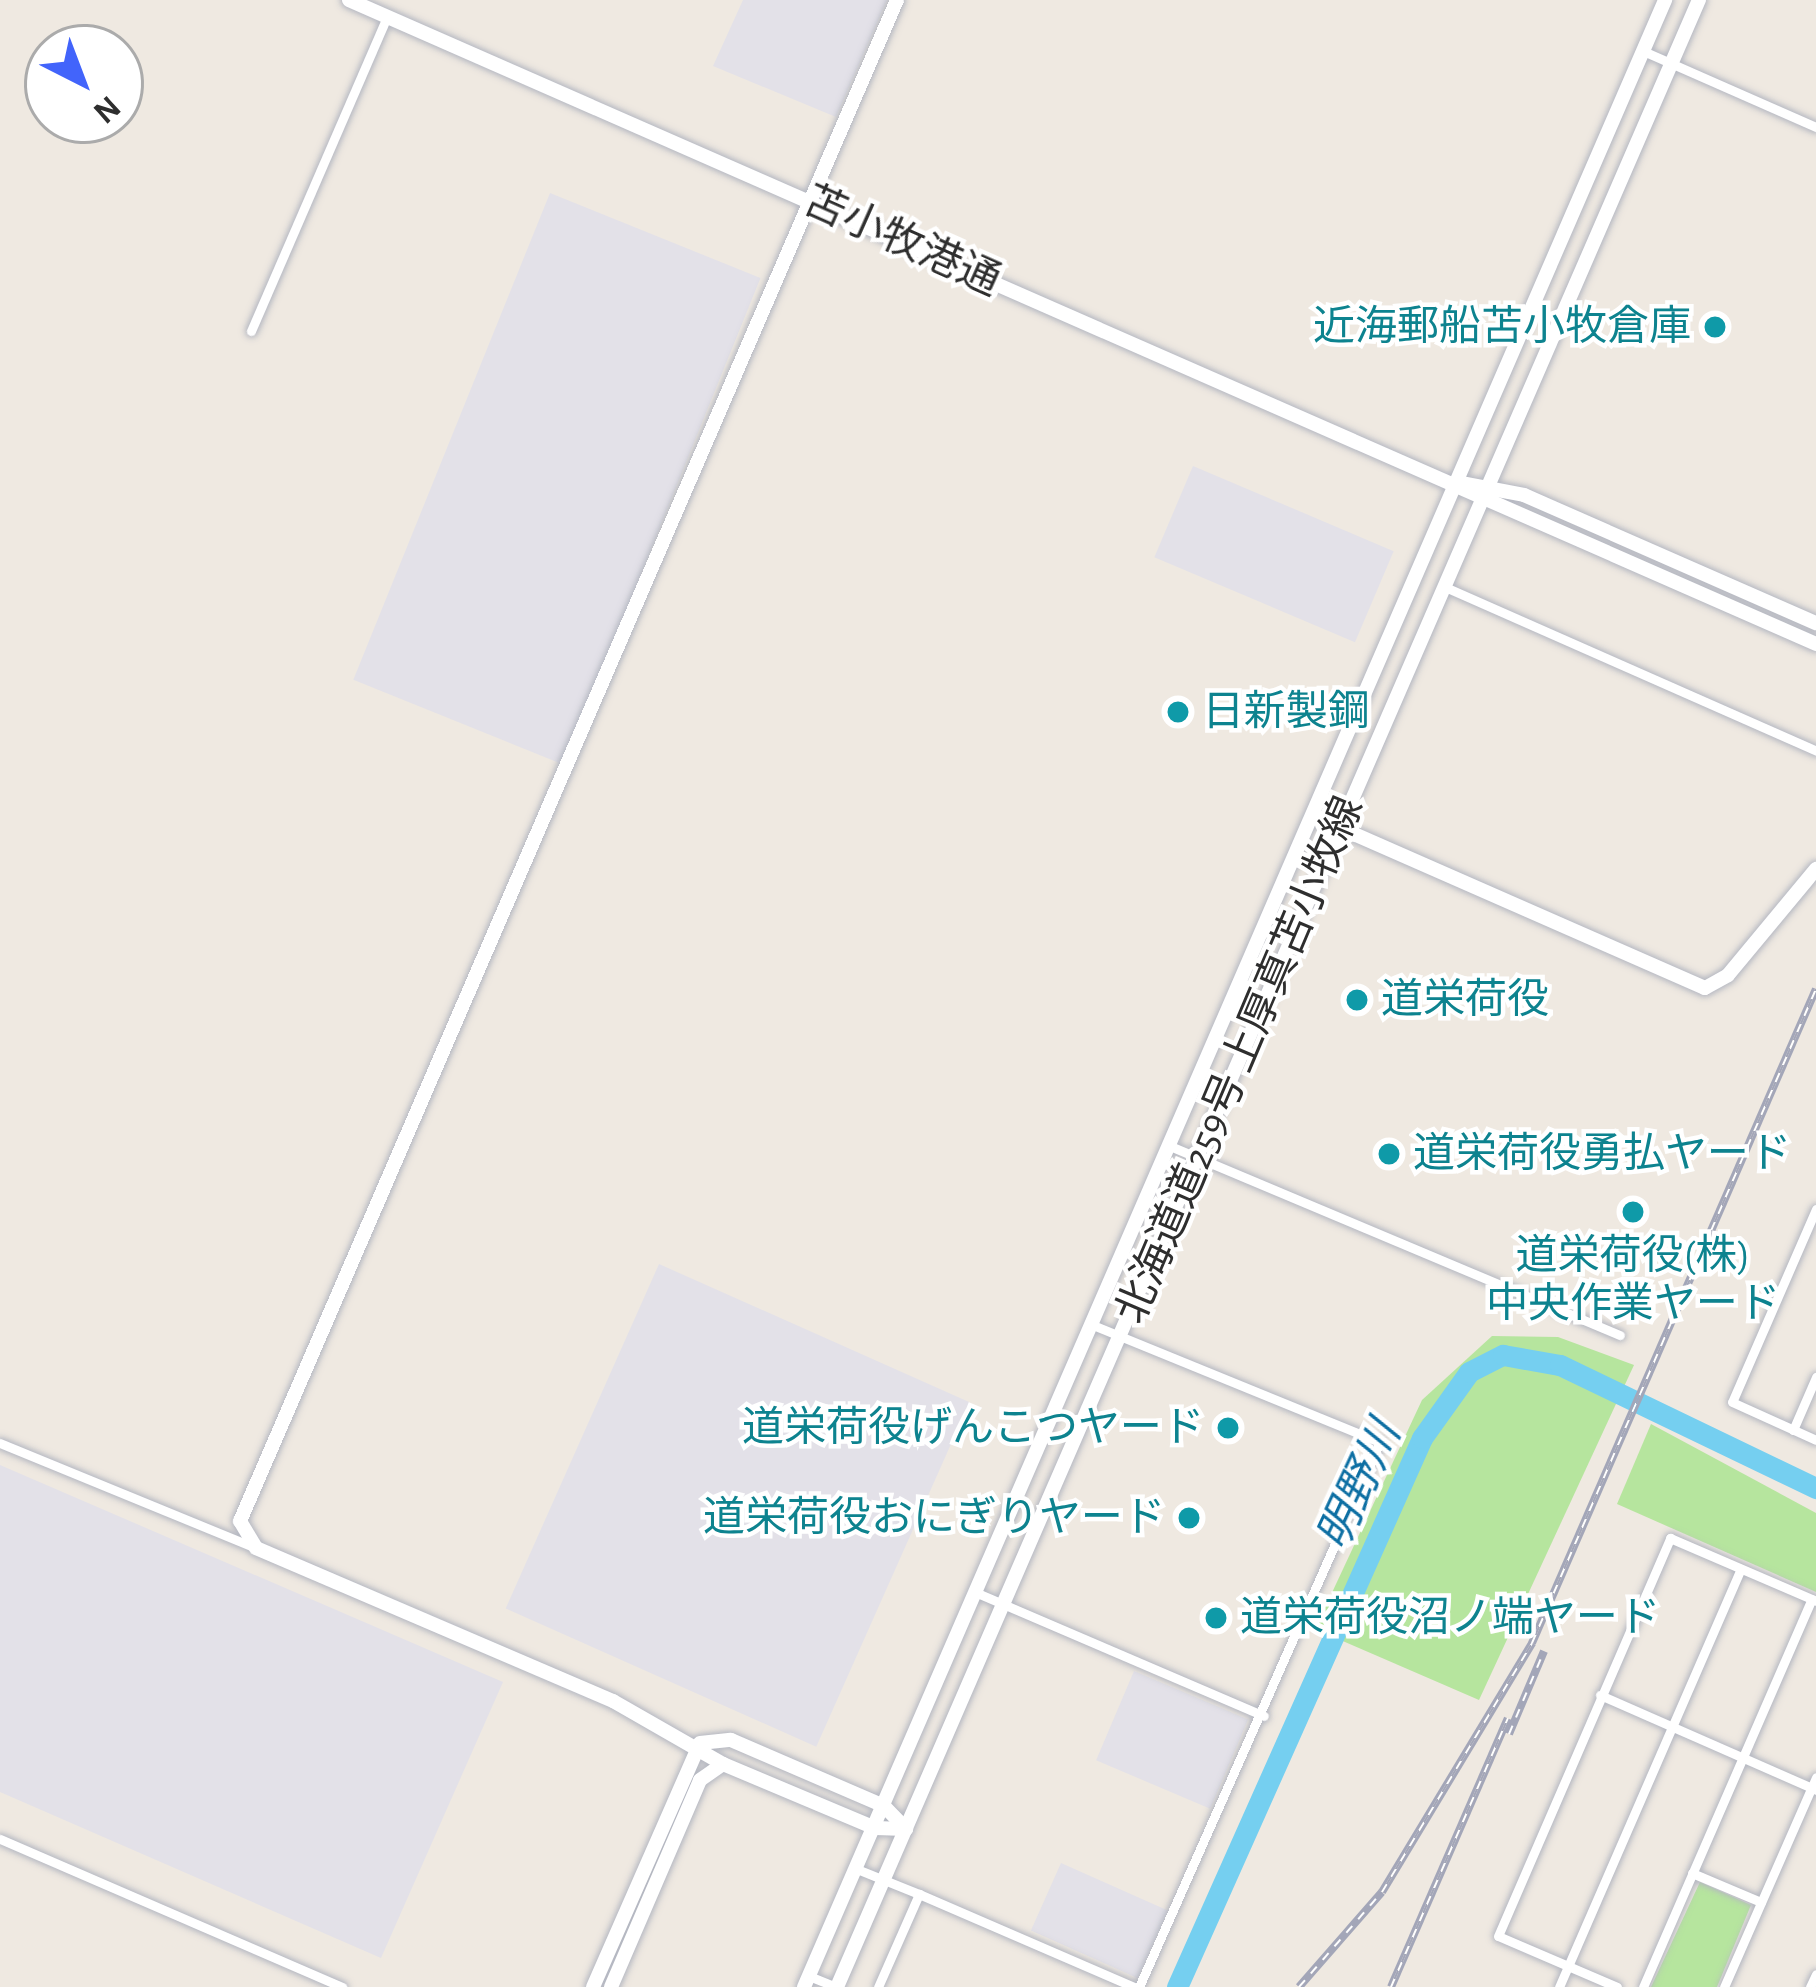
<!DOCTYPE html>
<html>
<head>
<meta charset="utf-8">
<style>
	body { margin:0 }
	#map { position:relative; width:1816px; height:1987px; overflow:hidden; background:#efe9e1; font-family:"Alegreya Sans","Noto Sans JP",sans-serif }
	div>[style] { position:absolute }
	.industrial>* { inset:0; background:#e3e1e8; transform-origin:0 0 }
	.green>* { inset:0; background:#b6e59e }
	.river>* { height:21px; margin:-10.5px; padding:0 10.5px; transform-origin:10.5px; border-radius:10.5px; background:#75cff0 }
	.roads { filter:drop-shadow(0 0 3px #b4b7c1) drop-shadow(0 0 3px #b4b7c1) }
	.street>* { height:9px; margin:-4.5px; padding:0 4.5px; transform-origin:4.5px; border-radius:4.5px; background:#fff }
	.secondary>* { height:14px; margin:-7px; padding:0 7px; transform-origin:7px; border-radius:7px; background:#fff }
	.rail>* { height:8px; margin-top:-4px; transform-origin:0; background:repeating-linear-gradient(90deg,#fff 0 9px,#a3a6b8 0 18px); box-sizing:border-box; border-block:3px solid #a3a6b8 }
	.dots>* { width:33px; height:33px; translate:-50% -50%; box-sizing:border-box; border:6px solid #fff; border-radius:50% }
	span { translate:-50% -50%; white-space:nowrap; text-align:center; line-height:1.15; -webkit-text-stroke:9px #fff; paint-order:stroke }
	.street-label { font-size:42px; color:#2e2e2e }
	.culture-label { font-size:42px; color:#0d838f }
	.right { translate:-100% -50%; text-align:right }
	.left { translate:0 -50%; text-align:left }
	.water-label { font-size:45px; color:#0d6fa3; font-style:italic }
	.north { position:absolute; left:24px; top:24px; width:120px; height:120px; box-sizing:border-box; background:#fff; border:3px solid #ababab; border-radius:50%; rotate:138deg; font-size:33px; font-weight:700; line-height:48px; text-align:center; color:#2e2e2e }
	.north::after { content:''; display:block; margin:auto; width:42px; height:54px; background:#4264fb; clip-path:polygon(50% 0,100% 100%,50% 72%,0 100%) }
</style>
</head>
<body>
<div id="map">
	<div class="industrial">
		<div style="clip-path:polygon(743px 0,887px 0,836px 117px,713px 66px)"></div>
		<div style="left:550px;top:193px;width:227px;height:525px;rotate:22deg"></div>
		<div style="left:1193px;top:466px;width:218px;height:99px;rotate:23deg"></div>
		<div style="left:659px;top:1264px;width:340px;height:377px;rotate:24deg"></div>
		<div style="clip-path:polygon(0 1465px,503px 1682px,381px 1958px,0 1792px)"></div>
		<div style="left:1134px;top:1671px;width:124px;height:97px;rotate:23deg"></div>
		<div style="left:1061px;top:1863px;width:117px;height:74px;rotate:24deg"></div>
	</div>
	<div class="green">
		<div style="clip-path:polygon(1492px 1336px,1558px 1337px,1634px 1365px,1479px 1700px,1315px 1629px,1422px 1400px)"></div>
		<div style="clip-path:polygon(1651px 1424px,1816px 1513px,1816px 1592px,1617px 1504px)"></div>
		<div style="clip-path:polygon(1700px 1882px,1751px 1905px,1717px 1987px,1651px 1987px)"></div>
	</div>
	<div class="river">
		<div style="left:1177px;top:1987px;width:601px;rotate:-65.95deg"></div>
		<div style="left:1422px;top:1438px;width:81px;rotate:-54.5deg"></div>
		<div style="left:1469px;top:1372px;width:38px;rotate:-27deg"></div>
		<div style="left:1503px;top:1355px;width:58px;rotate:10deg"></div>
		<div style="left:1560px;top:1365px;width:284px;rotate:25.7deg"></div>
	</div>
	<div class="roads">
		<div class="street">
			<div style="left:1643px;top:51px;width:189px;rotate:23.7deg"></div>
			<div style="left:251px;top:331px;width:342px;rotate:-66.6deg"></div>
			<div style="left:1445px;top:587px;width:406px;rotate:23.8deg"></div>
			<div style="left:1170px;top:1146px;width:488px;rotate:22.8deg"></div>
			<div style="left:1816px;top:1209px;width:210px;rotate:113.5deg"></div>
			<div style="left:1732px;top:1402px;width:92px;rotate:24.3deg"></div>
			<div style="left:1093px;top:1325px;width:310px;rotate:22.2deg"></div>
			<div style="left:1380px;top:1442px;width:596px;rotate:113.86deg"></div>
			<div style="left:1793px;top:1430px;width:58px;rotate:-66.5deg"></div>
			<div style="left:0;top:1443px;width:277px;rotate:22.3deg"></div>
			<div style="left:977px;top:1593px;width:312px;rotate:23.2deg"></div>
			<div style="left:1600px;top:1695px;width:236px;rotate:23.7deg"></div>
			<div style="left:0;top:1839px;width:373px;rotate:23.4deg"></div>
			<div style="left:857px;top:1869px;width:67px;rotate:22deg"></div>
			<div style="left:1692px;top:1873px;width:75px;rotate:22.8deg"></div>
			<div style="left:809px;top:1976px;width:29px;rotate:22deg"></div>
			<div style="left:878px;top:1987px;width:102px;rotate:-66.2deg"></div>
			<div style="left:919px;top:1894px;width:234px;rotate:23.4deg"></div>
			<div style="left:1559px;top:1987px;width:456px;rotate:-66.5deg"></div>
			<div style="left:1617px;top:1987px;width:129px;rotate:-156.8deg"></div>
			<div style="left:1498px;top:1936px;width:434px;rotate:-66.6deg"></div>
			<div style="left:1670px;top:1538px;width:159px;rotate:23.3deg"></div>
			<div style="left:1643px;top:1987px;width:423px;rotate:-66.5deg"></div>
			<div style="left:1724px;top:1987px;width:229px;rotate:-66.3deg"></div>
			<div style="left:1810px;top:1987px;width:14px;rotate:-65deg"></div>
		</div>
		<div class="secondary">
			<div style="left:349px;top:0;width:1602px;rotate:23.7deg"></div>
			<div style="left:897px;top:0;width:1657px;rotate:113.36deg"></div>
			<div style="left:240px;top:1521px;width:31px;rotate:59deg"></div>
			<div style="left:256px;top:1548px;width:388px;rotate:23.2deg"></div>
			<div style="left:613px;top:1701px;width:127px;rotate:29.8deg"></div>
			<div style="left:723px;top:1764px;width:165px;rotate:22.8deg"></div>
			<div style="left:875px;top:1828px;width:31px;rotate:2deg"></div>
			<div style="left:1461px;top:483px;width:64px;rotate:10.8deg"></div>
			<div style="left:1524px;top:495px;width:319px;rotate:23.7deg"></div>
			<div style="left:1313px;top:816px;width:428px;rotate:23.7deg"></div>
			<div style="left:1705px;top:988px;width:26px;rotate:-29deg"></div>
			<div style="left:1728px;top:975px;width:138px;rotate:-50.3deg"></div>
			<div style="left:593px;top:1987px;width:266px;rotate:-66.3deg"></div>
			<div style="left:700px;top:1743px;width:31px;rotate:-6deg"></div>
			<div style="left:731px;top:1740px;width:167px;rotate:23.3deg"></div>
			<div style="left:884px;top:1806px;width:32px;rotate:46deg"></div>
			<div style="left:611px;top:1987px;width:225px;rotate:-66.7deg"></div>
			<div style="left:700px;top:1780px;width:28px;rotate:-35deg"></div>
			<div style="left:804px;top:1987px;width:2166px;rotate:-66.57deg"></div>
			<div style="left:837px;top:1987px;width:2166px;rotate:-66.55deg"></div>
		</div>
	</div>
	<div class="rail">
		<div style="left:1509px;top:1734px;width:90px;rotate:-67.1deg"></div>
		<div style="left:1299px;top:1987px;width:126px;rotate:-48.9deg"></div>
		<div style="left:1382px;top:1892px;width:291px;rotate:-58.9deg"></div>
		<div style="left:1532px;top:1643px;width:713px;rotate:-66.53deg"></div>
		<div style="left:1391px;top:1987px;width:293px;rotate:-66.5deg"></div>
	</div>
	<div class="dots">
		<div style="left:1715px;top:327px;background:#0f9aa8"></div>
		<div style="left:1178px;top:712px;background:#0f9aa8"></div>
		<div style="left:1357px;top:1000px;background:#0f9aa8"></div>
		<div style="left:1389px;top:1154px;background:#0f9aa8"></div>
		<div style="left:1633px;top:1212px;background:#0f9aa8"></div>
		<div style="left:1228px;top:1428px;background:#0f9aa8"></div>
		<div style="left:1189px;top:1518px;background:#0f9aa8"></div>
		<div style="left:1216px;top:1618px;background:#0f9aa8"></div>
	</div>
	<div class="street-label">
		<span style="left:902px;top:241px;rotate:24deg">苫小牧港通</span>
		<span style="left:1240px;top:1060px;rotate:-67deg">北海道道259号 上厚真苫小牧線</span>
	</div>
	<div class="culture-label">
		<span class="right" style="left:1691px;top:327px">近海郵船苫小牧倉庫</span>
		<span class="left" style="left:1202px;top:712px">日新製鋼</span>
		<span class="left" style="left:1381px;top:1000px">道栄荷役</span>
		<span class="left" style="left:1413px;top:1154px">道栄荷役勇払ヤード</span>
		<span style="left:1633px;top:1280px">道栄荷役(株)<br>中央作業ヤード</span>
		<span class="right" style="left:1204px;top:1428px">道栄荷役げんこつヤード</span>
		<span class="right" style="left:1165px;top:1518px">道栄荷役おにぎりヤード</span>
		<span class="left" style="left:1240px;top:1618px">道栄荷役沼ノ端ヤード</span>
	</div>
	<div class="water-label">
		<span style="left:1360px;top:1486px;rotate:-65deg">明野川</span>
	</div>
	<div class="north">N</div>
</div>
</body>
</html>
